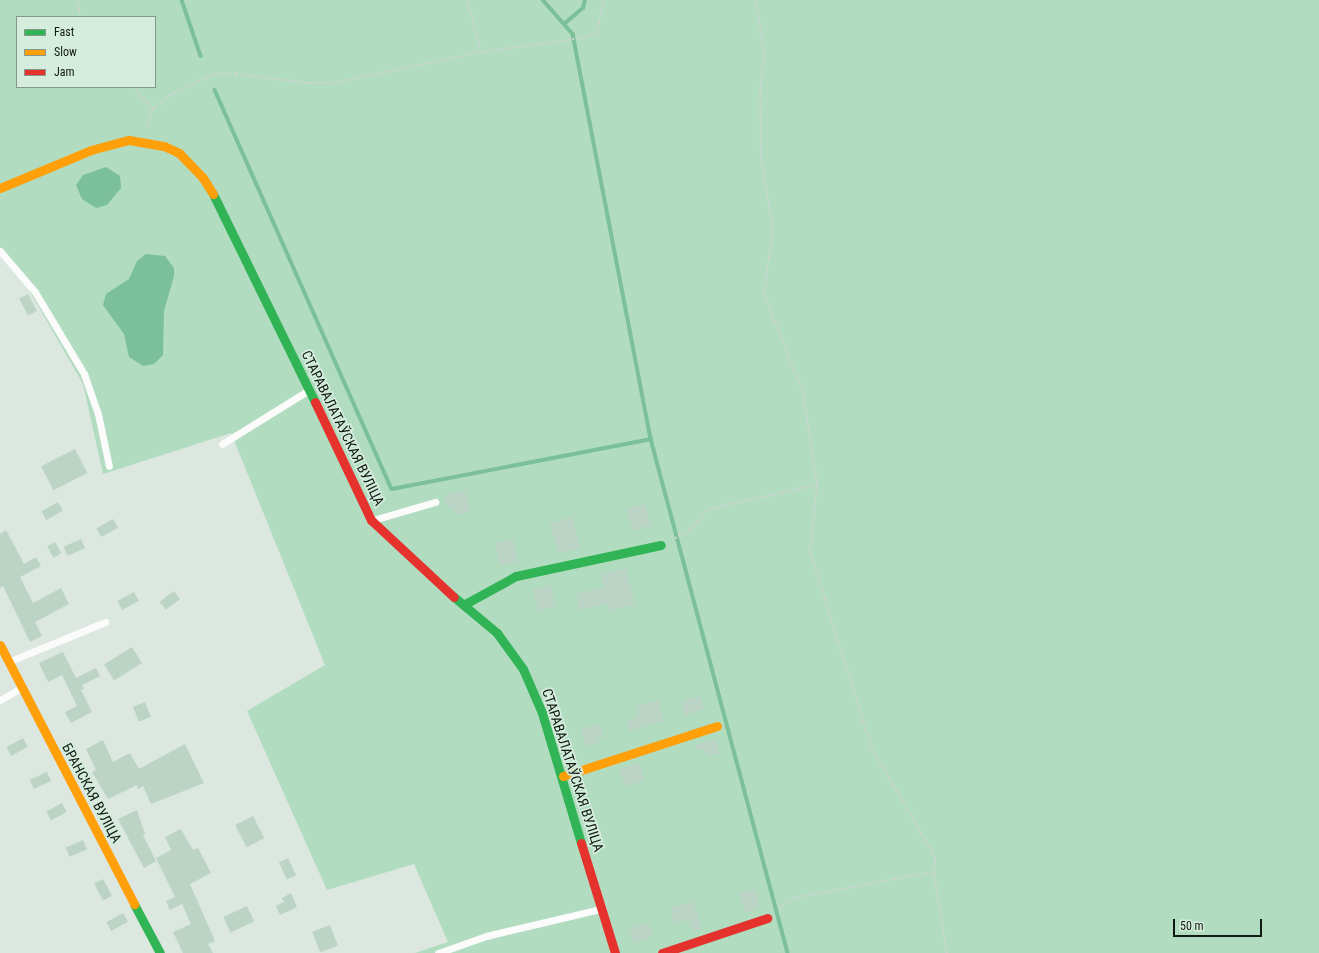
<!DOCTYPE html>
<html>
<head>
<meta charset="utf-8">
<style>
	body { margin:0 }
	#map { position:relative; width:1319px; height:953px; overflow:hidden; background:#dbe7df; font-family:"Roboto Condensed",sans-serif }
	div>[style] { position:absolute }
	.green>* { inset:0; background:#b1dcc0 }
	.water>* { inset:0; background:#7bc098 }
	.stream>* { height:3.5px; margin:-1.75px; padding:0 1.75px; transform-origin:1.75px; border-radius:1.75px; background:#7bc098 }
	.building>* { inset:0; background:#bcd4c5; transform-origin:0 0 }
	.path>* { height:2px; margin-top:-1px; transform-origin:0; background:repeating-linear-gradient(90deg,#d0d3d1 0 2px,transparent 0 4px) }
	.lane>* { height:7px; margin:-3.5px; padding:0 3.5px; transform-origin:3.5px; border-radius:3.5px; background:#fafbfa }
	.fast>* { height:9px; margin:-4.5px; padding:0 4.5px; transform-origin:4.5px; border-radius:4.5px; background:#30b455 }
	.slow>* { height:9px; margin:-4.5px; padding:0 4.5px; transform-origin:4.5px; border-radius:4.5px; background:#ff9f0a }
	.jam>* { height:9px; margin:-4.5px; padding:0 4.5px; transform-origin:4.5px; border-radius:4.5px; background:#e5322d }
	span { translate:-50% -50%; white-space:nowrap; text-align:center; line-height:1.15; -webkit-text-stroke:3.5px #d5eddd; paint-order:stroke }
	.street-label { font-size:14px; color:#101913 }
	.legend { position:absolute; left:16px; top:16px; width:140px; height:72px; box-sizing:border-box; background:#d5eddd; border:1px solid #86988c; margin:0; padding:5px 7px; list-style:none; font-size:12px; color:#101913 }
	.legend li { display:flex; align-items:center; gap:8px; height:20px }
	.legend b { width:20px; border:1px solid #86988c }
	.scale { position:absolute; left:1173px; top:919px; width:89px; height:18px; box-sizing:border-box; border:2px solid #101913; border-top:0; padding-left:5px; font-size:12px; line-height:14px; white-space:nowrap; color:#101913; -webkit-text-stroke:3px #d5eddd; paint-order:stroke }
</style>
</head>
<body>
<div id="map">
	<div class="green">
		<div style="clip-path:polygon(evenodd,0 0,1319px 0,1319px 953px,415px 953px,448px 942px,414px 864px,327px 890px,247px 711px,325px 665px,231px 433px,103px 474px,83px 384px,28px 288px,0 254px,0 0,17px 17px,155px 17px,155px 87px,17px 87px,17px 17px)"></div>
	</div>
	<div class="water">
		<div style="clip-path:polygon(106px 167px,120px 176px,121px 188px,107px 205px,96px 208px,82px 199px,76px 185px,83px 175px)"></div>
		<div style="clip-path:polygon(146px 254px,165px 256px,174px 268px,174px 276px,164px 311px,163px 355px,154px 364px,143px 366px,129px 357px,124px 334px,103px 305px,106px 294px,129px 279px,137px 261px)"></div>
	</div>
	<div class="stream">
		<div style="left:182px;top:0;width:59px;rotate:71.3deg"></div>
		<div style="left:543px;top:0;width:45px;rotate:48.6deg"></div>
		<div style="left:573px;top:34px;width:412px;rotate:79.1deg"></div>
		<div style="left:651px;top:439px;width:532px;rotate:75.08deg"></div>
		<div style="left:564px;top:24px;width:25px;rotate:-40deg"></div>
		<div style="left:583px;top:8px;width:8px;rotate:-76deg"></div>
		<div style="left:215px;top:90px;width:436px;rotate:66.1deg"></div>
		<div style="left:392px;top:489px;width:264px;rotate:-10.9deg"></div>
	</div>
	<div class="building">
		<div style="left:28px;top:294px;width:19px;height:10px;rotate:62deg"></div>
		<div style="left:75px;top:449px;width:27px;height:38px;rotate:63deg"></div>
		<div style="clip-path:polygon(465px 490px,470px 512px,455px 516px,453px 507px,447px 508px,444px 495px)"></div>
		<div style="left:58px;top:502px;width:10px;height:19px;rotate:61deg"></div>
		<div style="left:645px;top:504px;width:22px;height:19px;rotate:74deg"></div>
		<div style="left:572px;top:517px;width:32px;height:23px;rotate:74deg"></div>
		<div style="left:113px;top:519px;width:10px;height:19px;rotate:61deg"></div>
		<div style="clip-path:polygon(6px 530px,24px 564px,36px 557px,41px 566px,20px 577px,33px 603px,61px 588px,69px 604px,35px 622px,42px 636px,30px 642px,3px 586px,0 588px,0 534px)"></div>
		<div style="left:81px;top:539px;width:10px;height:19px;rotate:66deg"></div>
		<div style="left:513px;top:539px;width:23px;height:19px;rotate:77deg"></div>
		<div style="left:55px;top:542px;width:13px;height:9px;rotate:61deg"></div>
		<div style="clip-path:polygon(626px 568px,635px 605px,610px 611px,608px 604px,579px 610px,576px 594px,604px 587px,601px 574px)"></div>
		<div style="left:550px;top:585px;width:22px;height:18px;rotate:74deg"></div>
		<div style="left:174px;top:591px;width:10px;height:18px;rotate:53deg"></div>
		<div style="left:134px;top:592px;width:10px;height:19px;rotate:61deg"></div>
		<div style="left:132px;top:647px;width:19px;height:33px;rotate:58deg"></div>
		<div style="clip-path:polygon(63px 652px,76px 678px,96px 668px,100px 676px,82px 685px,84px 689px,81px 690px,92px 712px,71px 723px,65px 712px,77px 706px,62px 675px,48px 682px,39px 663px)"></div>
		<div style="left:700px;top:696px;width:14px;height:20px;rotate:73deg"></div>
		<div style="clip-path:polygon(658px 700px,664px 721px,629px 731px,626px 720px,638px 717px,636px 706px)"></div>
		<div style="left:145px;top:702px;width:16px;height:13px;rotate:68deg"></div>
		<div style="clip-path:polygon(600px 724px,604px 737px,597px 739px,599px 743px,586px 746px,581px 729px)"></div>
		<div style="left:23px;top:738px;width:10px;height:19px;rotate:61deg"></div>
		<div style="clip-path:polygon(716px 739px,719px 753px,707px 756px,705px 748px,696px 750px,695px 745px)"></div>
		<div style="clip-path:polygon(103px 740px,113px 762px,130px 753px,139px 769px,185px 744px,204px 783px,151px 804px,143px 786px,138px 789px,137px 785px,108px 799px,92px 772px,96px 770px,86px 749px)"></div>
		<div style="left:640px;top:763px;width:18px;height:21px;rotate:74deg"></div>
		<div style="left:47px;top:772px;width:10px;height:19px;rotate:66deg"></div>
		<div style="left:62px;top:803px;width:10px;height:18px;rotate:61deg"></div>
		<div style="clip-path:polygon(137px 810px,145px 834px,143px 835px,156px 861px,144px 868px,118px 819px)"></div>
		<div style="left:253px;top:816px;width:25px;height:20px;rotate:63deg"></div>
		<div style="clip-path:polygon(181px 829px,193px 850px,198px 848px,211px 873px,190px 884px,215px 941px,208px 944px,213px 953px,183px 953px,173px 932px,191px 924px,182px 904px,170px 910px,166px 901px,175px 897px,156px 858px,171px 850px,165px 837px)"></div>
		<div style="left:83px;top:840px;width:10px;height:19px;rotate:66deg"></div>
		<div style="left:288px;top:858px;width:19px;height:10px;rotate:65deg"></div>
		<div style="left:103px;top:879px;width:19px;height:10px;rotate:62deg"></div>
		<div style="clip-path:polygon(755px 889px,759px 907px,745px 913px,739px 893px)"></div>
		<div style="clip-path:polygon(291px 893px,297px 907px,280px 915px,276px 906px,284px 902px,282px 898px)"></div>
		<div style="clip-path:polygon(693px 901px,702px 928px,693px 931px,689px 919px,675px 924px,670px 908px)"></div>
		<div style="left:247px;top:906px;width:17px;height:26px;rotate:65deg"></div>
		<div style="left:123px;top:913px;width:10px;height:19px;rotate:61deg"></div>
		<div style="left:648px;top:922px;width:15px;height:20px;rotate:70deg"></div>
		<div style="left:330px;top:925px;width:22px;height:19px;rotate:69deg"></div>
	</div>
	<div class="path">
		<div style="left:77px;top:0;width:17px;rotate:77deg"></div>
		<div style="left:467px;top:0;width:54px;rotate:74.9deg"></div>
		<div style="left:756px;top:0;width:53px;rotate:81.3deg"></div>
		<div style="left:764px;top:52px;width:41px;rotate:95.6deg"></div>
		<div style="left:760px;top:93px;width:64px;rotate:89.1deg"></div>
		<div style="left:761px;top:157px;width:72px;rotate:80.4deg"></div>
		<div style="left:773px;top:228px;width:67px;rotate:97.8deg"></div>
		<div style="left:764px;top:294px;width:105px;rotate:68.3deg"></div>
		<div style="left:803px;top:392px;width:94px;rotate:81.4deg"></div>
		<div style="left:817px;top:485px;width:67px;rotate:96deg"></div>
		<div style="left:810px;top:552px;width:207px;rotate:72.5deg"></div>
		<div style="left:872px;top:749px;width:125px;rotate:59.7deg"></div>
		<div style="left:935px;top:857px;width:15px;rotate:94deg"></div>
		<div style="left:934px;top:872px;width:82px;rotate:80.9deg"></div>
		<div style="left:133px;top:87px;width:30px;rotate:48deg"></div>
		<div style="left:146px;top:126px;width:18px;rotate:-68deg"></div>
		<div style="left:153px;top:109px;width:22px;rotate:-39deg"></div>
		<div style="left:170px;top:95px;width:49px;rotate:-25.5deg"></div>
		<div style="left:214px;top:74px;width:22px"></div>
		<div style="left:236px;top:74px;width:71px;rotate:7.3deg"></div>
		<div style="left:306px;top:83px;width:27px"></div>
		<div style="left:333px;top:83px;width:151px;rotate:-11.8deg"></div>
		<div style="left:481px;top:52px;width:108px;rotate:-8deg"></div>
		<div style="left:588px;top:37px;width:10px;rotate:-29deg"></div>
		<div style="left:597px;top:32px;width:33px;rotate:-78deg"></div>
		<div style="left:675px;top:538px;width:17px;rotate:-28deg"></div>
		<div style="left:690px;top:530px;width:28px;rotate:-49deg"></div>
		<div style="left:708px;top:509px;width:112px;rotate:-12.4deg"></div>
		<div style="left:779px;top:908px;width:16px;rotate:-38deg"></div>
		<div style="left:792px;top:898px;width:144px;rotate:-10.4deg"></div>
	</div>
	<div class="lane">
		<div style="left:0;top:251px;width:54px;rotate:49.5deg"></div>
		<div style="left:35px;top:292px;width:96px;rotate:59.1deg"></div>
		<div style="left:84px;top:374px;width:42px;rotate:70.7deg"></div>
		<div style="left:98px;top:414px;width:53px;rotate:78.1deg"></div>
		<div style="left:222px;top:444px;width:100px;rotate:-31.9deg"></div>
		<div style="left:373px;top:520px;width:65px;rotate:-16.2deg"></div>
		<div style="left:10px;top:661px;width:103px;rotate:-22.3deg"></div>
		<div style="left:0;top:700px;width:24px;rotate:-30deg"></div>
		<div style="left:438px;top:953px;width:51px;rotate:-19.5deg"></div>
		<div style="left:486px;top:936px;width:117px;rotate:-13.3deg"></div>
	</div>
	<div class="fast">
		<div style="left:213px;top:194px;width:232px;rotate:63.9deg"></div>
		<div style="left:454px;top:597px;width:56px;rotate:39.9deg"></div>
		<div style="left:497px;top:633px;width:44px;rotate:54.2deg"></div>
		<div style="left:523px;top:669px;width:48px;rotate:66.6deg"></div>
		<div style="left:542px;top:713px;width:136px;rotate:73.3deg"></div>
		<div style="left:465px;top:604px;width:58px;rotate:-28.8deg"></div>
		<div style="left:516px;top:576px;width:148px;rotate:-12.1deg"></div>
		<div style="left:134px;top:904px;width:55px;rotate:62deg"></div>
	</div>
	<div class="slow">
		<div style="left:0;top:188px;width:99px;rotate:-22.7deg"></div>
		<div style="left:91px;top:150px;width:39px;rotate:-15deg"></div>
		<div style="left:129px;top:140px;width:36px;rotate:10deg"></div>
		<div style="left:164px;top:146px;width:17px;rotate:25deg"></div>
		<div style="left:179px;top:153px;width:35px;rotate:46deg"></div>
		<div style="left:203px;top:178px;width:19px;rotate:58deg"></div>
		<div style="left:0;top:645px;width:292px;rotate:62.6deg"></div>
		<div style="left:563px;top:776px;width:162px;rotate:-18deg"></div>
	</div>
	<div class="jam">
		<div style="left:315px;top:402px;width:131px;rotate:64.6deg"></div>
		<div style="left:371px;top:520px;width:113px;rotate:42.9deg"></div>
		<div style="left:581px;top:843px;width:115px;rotate:72.8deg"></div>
		<div style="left:662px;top:953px;width:111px;rotate:-18.4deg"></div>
	</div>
	<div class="street-label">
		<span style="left:343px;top:428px;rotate:64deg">СТАРАВАЛАТАЎСКАЯ ВУЛІЦА</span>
		<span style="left:573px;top:770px;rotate:72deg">СТАРАВАЛАТАЎСКАЯ ВУЛІЦА</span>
		<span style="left:92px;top:793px;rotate:62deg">БРАНСКАЯ ВУЛІЦА</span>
	</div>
	<ul class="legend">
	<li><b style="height:5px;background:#30b455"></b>Fast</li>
	<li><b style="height:5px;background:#ff9f0a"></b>Slow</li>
	<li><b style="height:5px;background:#e5322d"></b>Jam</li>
	</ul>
	<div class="scale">50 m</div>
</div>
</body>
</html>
